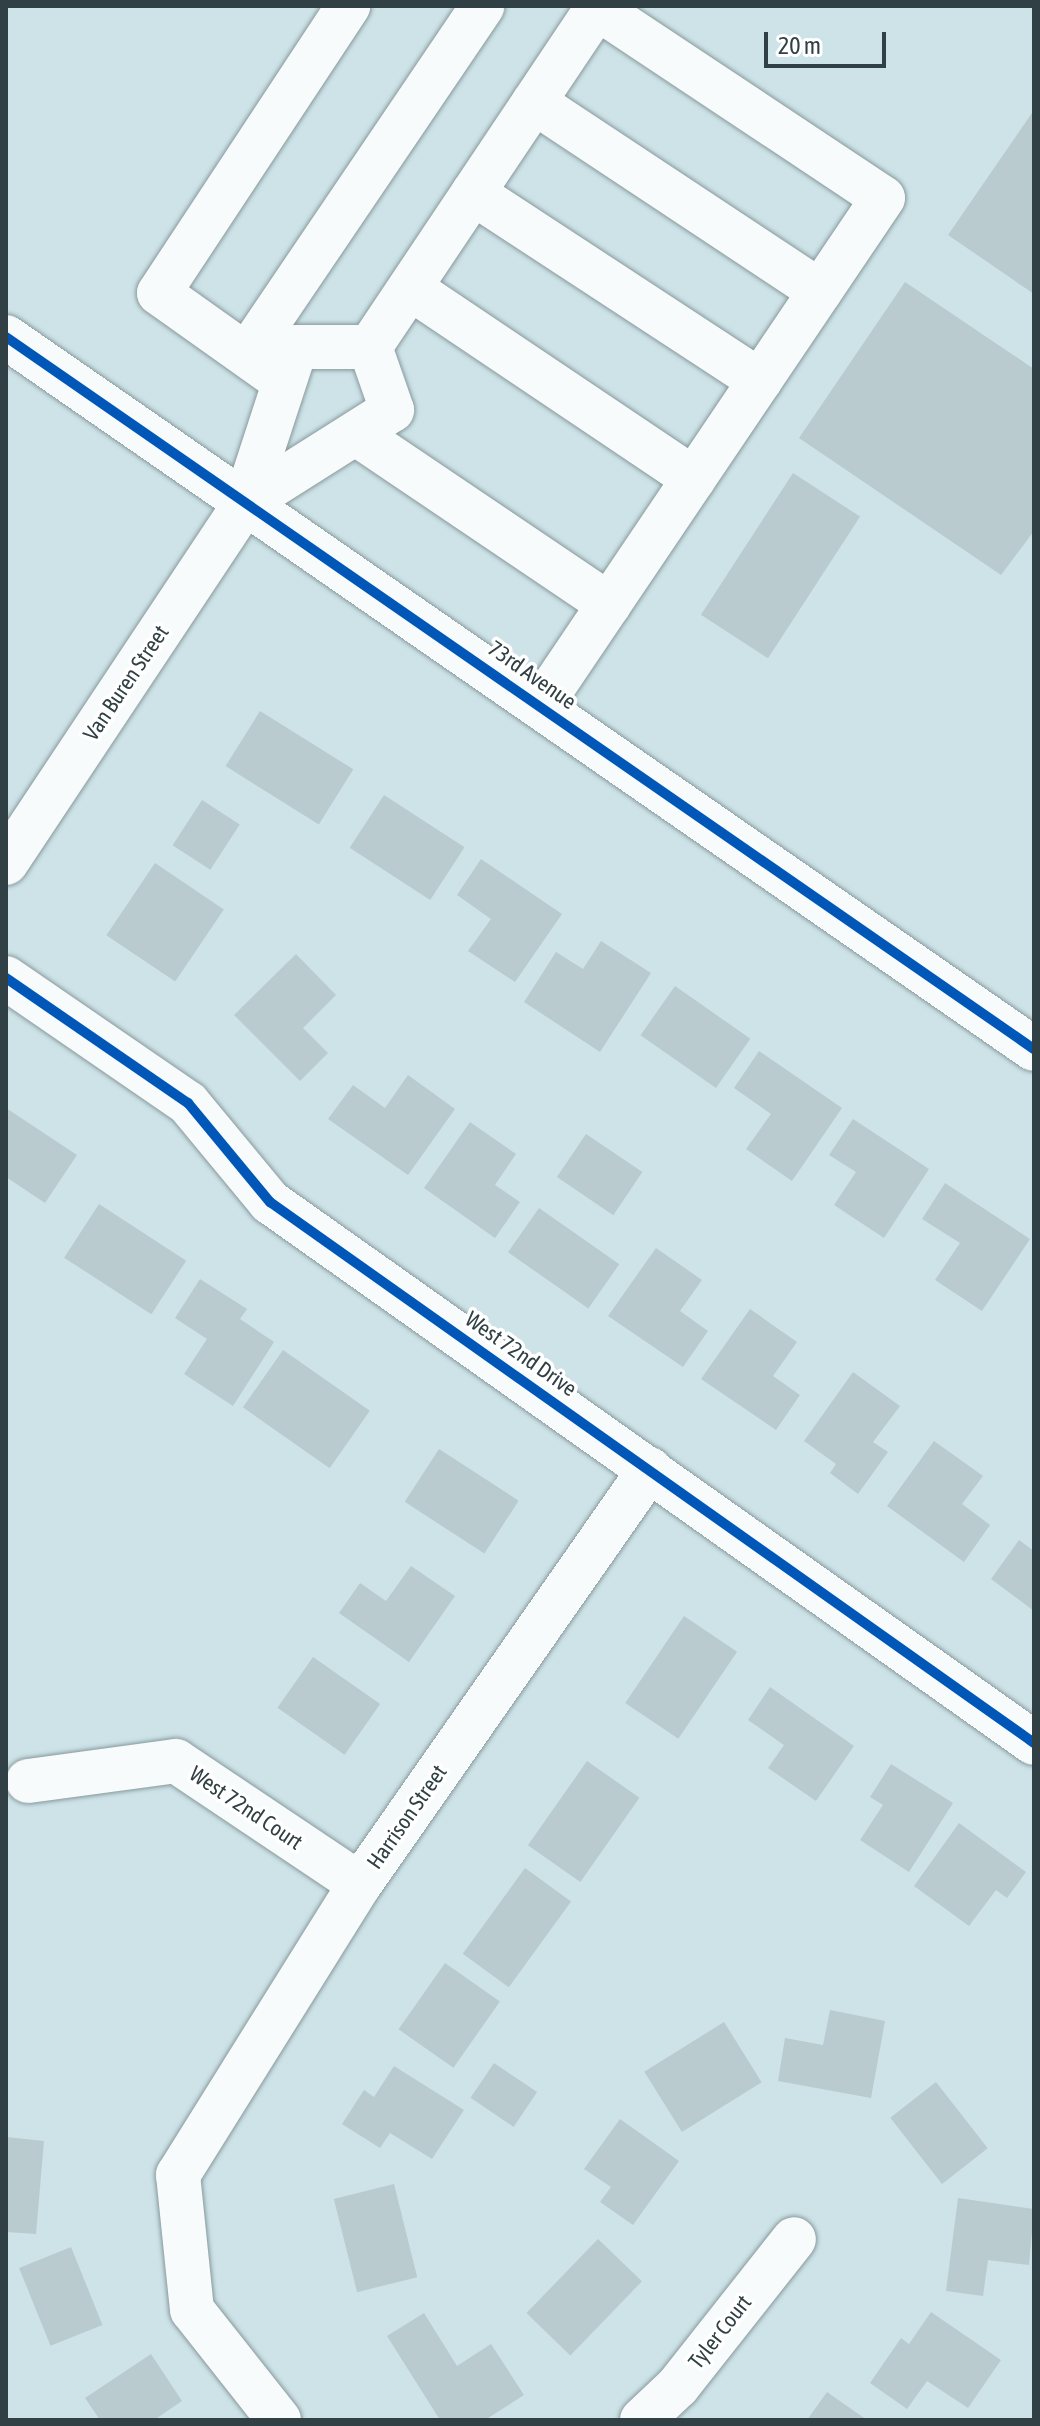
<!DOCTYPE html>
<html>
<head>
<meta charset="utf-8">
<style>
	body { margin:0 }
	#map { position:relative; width:1040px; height:2426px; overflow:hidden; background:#cde3e8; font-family:"Asap Condensed",sans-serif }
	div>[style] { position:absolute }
	.building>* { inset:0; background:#b9cbce; transform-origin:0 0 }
	.roads { filter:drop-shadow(0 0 2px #88999c) drop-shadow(0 0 2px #88999c) }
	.minor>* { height:44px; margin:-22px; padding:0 22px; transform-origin:22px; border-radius:22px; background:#f8fbfc }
	.cycleway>* { height:10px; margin:-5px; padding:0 5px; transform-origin:5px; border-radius:5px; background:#0057b8 }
	span { translate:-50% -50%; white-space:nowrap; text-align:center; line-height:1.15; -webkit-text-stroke:7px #fff; paint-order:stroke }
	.street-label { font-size:22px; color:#304044 }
	.frame { position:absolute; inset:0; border:8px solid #304044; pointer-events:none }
	.scale { position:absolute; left:764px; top:32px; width:122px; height:36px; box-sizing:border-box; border:4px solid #304044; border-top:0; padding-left:10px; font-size:24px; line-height:28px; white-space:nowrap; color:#304044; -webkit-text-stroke:6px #fff; paint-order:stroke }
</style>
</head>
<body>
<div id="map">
	<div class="building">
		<div style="clip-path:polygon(1034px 110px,1034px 294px,948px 235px)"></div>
		<div style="clip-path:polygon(905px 282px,1034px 369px,1034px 531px,1001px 575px,799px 438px)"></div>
		<div style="left:793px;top:473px;width:80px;height:169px;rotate:33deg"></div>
		<div style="left:260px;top:711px;width:110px;height:65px;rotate:32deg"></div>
		<div style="left:384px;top:795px;width:96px;height:63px;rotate:33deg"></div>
		<div style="left:202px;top:800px;width:45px;height:54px;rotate:33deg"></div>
		<div style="clip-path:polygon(481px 859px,562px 914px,515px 982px,468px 951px,491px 919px,457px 895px)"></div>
		<div style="left:155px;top:863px;width:83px;height:87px;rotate:34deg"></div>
		<div style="clip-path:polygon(601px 941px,651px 973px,600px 1052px,524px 1002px,556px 952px,583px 969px)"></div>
		<div style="clip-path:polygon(296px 954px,336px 995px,303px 1028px,328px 1053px,300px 1081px,234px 1015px)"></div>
		<div style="left:675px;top:986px;width:92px;height:60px;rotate:35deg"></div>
		<div style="clip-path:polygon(759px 1051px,842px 1108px,792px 1181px,746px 1149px,771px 1114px,734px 1088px)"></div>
		<div style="clip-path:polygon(408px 1075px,455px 1109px,408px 1175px,328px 1119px,353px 1085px,385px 1108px)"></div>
		<div style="clip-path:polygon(6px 1108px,77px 1155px,45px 1203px,6px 1177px)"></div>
		<div style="clip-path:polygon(853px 1119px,929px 1169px,884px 1238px,834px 1205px,856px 1172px,829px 1155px)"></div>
		<div style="clip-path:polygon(470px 1122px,516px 1154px,495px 1185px,520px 1202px,495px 1238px,424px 1188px)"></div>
		<div style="left:586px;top:1134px;width:68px;height:52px;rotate:34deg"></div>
		<div style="clip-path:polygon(945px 1183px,1030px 1239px,982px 1311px,935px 1280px,960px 1243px,922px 1219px)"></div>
		<div style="left:99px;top:1204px;width:104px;height:64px;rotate:33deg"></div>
		<div style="left:539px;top:1208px;width:98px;height:54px;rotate:35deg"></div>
		<div style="clip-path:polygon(656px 1248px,702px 1280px,680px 1311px,708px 1331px,683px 1367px,608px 1316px)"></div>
		<div style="clip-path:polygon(200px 1279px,247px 1309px,240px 1319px,274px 1342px,233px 1406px,184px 1374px,207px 1339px,175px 1318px)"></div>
		<div style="clip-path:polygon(750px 1309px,797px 1342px,773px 1376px,800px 1395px,776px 1430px,701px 1379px)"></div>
		<div style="left:283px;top:1350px;width:106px;height:70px;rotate:35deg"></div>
		<div style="clip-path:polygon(853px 1372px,900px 1406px,873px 1442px,888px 1452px,858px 1494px,830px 1473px,836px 1464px,804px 1441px)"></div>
		<div style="clip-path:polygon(934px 1441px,983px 1476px,962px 1504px,990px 1525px,964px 1562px,887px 1506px)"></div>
		<div style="left:439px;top:1449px;width:95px;height:63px;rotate:33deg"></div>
		<div style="clip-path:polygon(1019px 1540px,1034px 1551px,1034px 1611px,991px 1579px)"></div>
		<div style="clip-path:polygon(411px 1566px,455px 1596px,409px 1662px,339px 1613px,360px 1583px,386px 1601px)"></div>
		<div style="left:684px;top:1616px;width:64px;height:105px;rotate:34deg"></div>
		<div style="left:313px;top:1657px;width:82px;height:62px;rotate:35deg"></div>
		<div style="clip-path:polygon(770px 1687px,854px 1746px,816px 1801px,768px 1768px,784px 1745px,748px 1720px)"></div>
		<div style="left:587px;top:1761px;width:64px;height:103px;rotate:35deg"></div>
		<div style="clip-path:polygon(891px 1764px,953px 1803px,909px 1872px,860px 1840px,883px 1805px,870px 1797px)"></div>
		<div style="clip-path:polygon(959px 1823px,1026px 1872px,1007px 1898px,996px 1890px,969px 1926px,914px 1886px)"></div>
		<div style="left:525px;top:1868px;width:57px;height:106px;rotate:36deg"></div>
		<div style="left:445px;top:1963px;width:67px;height:81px;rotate:35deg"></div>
		<div style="clip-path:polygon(830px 2010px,885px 2021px,871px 2098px,778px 2081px,785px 2038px,823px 2045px)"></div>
		<div style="left:724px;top:2022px;width:71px;height:94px;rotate:58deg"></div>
		<div style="left:494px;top:2063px;width:52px;height:42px;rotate:34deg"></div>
		<div style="clip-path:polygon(394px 2066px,464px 2110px,432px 2159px,390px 2133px,380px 2148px,342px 2124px,364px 2090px,374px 2097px)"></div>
		<div style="left:936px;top:2082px;width:84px;height:58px;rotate:52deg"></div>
		<div style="clip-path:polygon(620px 2119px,679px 2161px,633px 2225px,600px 2202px,611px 2187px,584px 2169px)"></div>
		<div style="clip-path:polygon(6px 2137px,44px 2141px,36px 2234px,6px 2232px)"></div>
		<div style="left:394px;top:2184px;width:96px;height:62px;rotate:76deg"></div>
		<div style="clip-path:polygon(958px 2198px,1034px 2209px,1029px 2265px,988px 2260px,983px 2296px,946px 2291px)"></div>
		<div style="left:598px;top:2239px;width:61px;height:103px;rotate:44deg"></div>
		<div style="left:71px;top:2247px;width:84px;height:56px;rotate:68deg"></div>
		<div style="clip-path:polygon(931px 2312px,1001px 2360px,968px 2408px,927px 2381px,907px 2409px,870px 2383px,901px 2338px,909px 2344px)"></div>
		<div style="clip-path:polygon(424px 2313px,457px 2366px,491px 2344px,524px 2395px,485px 2420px,440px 2420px,387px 2336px)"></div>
		<div style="clip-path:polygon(151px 2354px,182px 2401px,154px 2420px,100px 2420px,85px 2398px)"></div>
		<div style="clip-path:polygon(827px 2392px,867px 2420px,807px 2420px)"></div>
	</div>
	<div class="roads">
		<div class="minor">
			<div style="left:534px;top:102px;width:343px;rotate:33.5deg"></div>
			<div style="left:473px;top:193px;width:343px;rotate:33.2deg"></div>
			<div style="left:410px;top:288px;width:342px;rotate:33.9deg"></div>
			<div style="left:6px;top:337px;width:1250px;rotate:34.71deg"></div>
			<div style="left:370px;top:347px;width:408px;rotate:-56.2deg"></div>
			<div style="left:597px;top:8px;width:343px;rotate:33.6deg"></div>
			<div style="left:883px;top:198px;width:612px;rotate:124deg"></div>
			<div style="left:247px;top:354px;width:420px;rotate:-55.9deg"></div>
			<div style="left:283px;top:381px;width:152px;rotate:-144.6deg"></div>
			<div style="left:159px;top:293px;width:344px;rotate:-56.6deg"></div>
			<div style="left:358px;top:435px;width:303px;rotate:34deg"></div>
			<div style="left:245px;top:503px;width:174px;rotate:-32.3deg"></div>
			<div style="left:392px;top:410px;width:67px;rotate:-109.2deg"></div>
			<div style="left:6px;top:863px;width:432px;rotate:-56.4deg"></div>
			<div style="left:245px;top:503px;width:164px;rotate:-71.9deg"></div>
			<div style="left:296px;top:347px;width:74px"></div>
			<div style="left:6px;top:978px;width:221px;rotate:34.5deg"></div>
			<div style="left:188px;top:1103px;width:129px;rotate:50.4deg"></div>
			<div style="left:270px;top:1202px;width:936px;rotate:35.3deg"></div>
			<div style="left:28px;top:1781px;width:149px;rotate:-7.7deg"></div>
			<div style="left:176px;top:1761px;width:221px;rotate:33.8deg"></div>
			<div style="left:279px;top:2420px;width:140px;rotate:-128.3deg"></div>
			<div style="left:192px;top:2310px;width:136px;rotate:-95.9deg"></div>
			<div style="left:178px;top:2175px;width:343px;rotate:-58deg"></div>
			<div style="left:360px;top:1884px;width:506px;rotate:-55.05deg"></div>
			<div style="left:642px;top:2420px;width:50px;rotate:-43.4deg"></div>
			<div style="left:678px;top:2386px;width:187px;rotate:-51.7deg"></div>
		</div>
	</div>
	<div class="cycleway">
		<div style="left:6px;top:337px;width:1250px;rotate:34.71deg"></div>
		<div style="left:6px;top:978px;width:221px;rotate:34.5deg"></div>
		<div style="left:188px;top:1103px;width:129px;rotate:50.4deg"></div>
		<div style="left:270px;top:1202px;width:936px;rotate:35.3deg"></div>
	</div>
	<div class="street-label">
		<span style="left:532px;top:675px;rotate:35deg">73rd Avenue</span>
		<span style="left:126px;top:683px;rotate:-56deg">Van Buren Street</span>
		<span style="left:521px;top:1354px;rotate:35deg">West 72nd Drive</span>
		<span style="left:246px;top:1808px;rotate:34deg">West 72nd Court</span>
		<span style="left:407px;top:1817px;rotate:-55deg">Harrison Street</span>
		<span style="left:720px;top:2332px;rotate:-52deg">Tyler Court</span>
	</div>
	<div class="frame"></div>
	<div class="scale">20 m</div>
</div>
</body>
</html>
